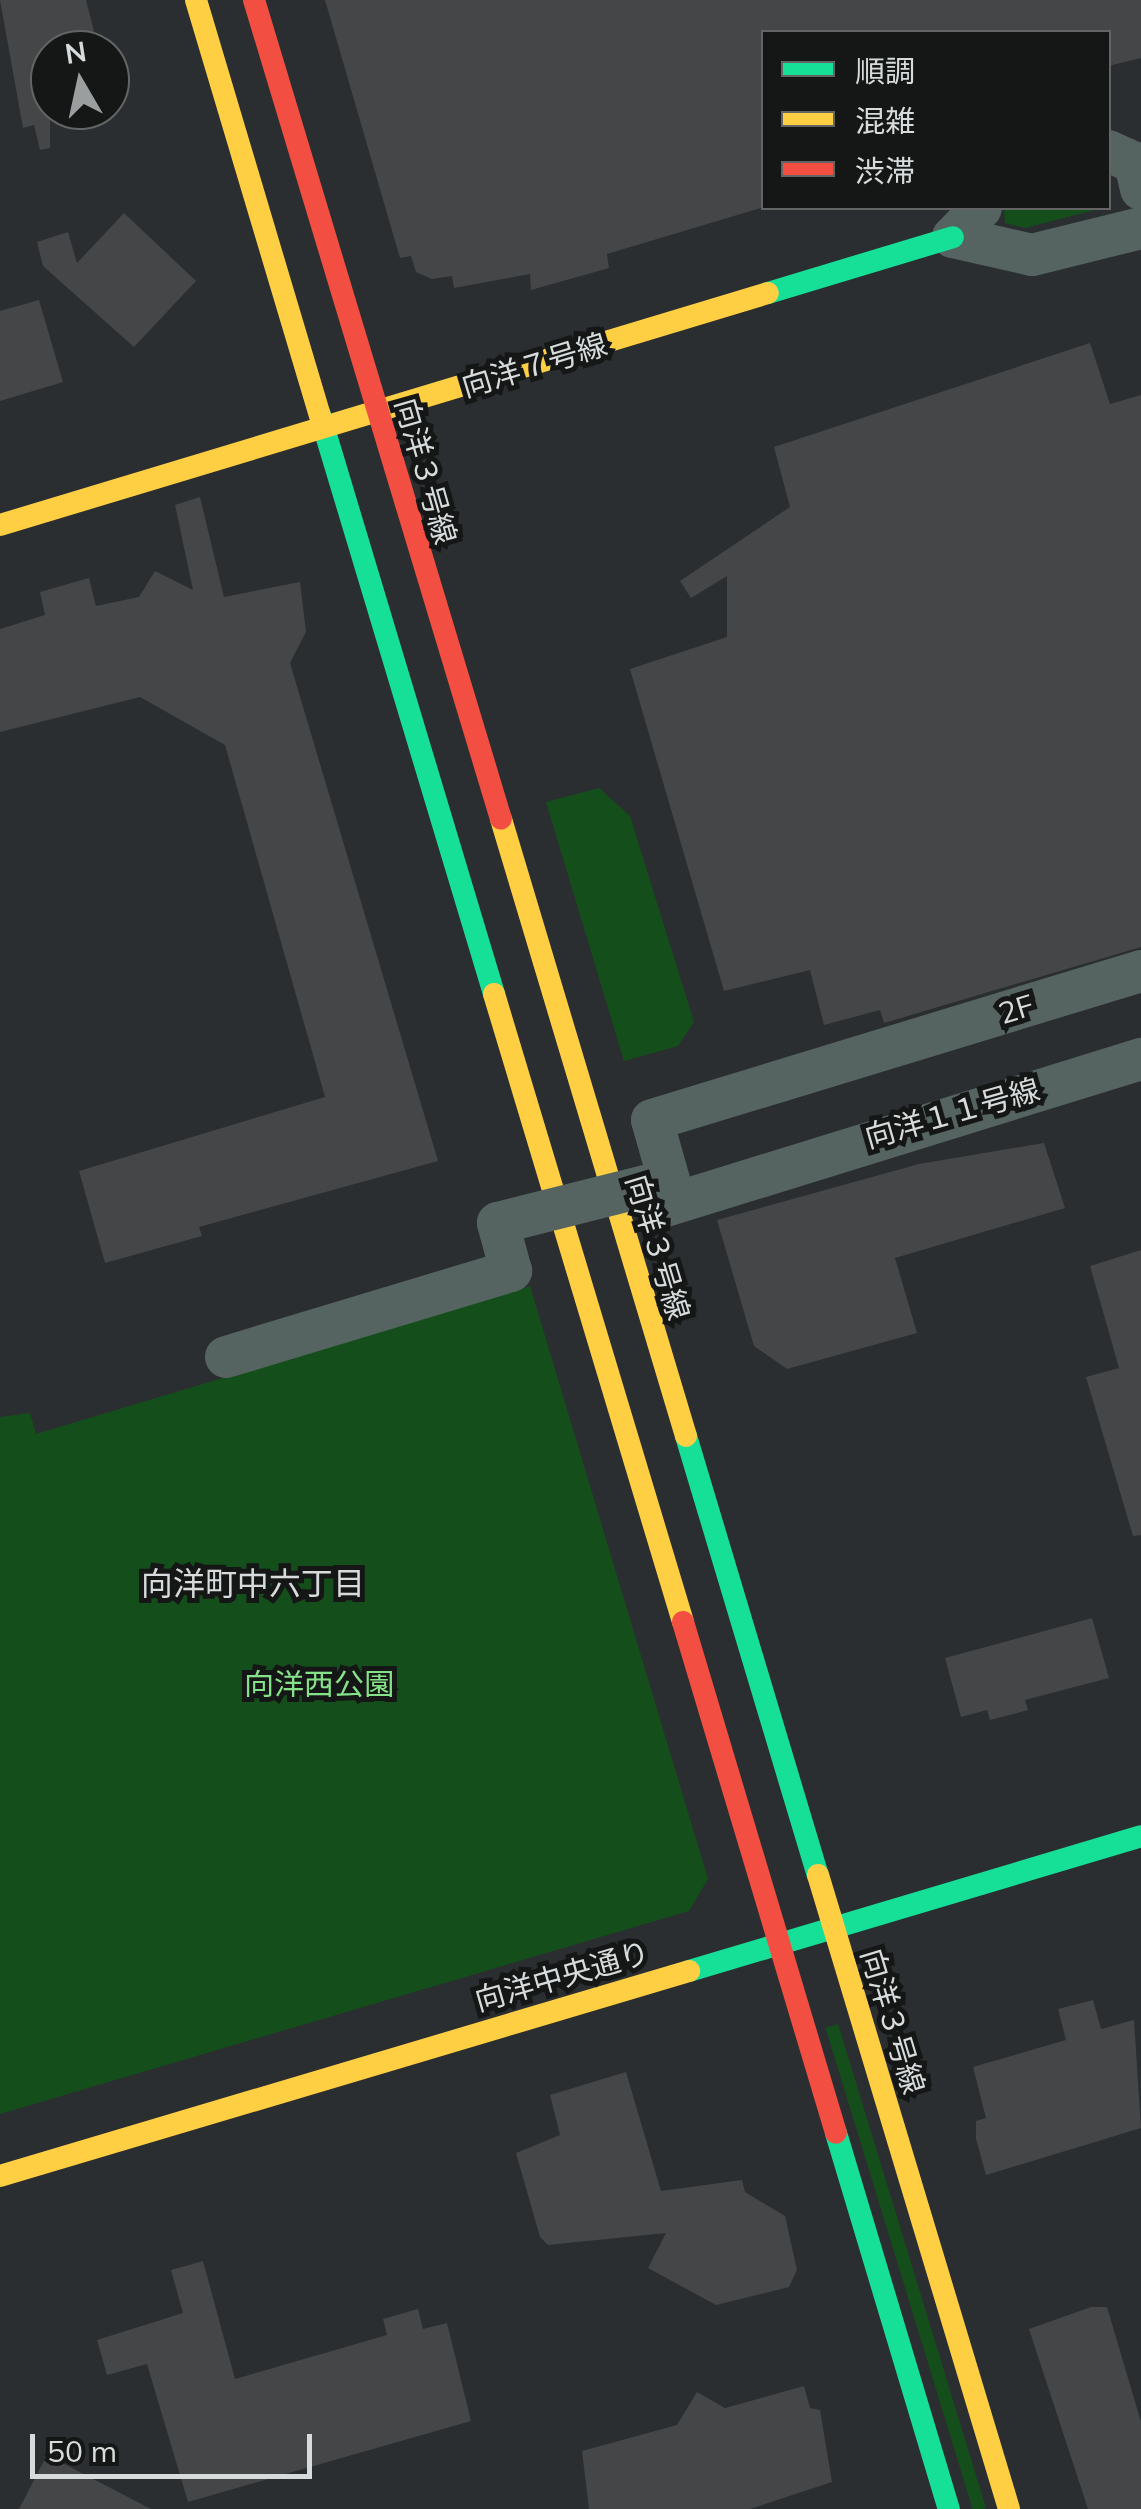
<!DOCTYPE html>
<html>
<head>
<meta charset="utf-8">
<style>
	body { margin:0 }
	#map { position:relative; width:1141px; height:2509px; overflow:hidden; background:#2b2e30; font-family:Mulish,"Noto Sans JP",sans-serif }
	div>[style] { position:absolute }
	.green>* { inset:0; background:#144f1b; transform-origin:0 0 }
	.building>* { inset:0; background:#444648 }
	.street>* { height:42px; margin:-21px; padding:0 21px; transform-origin:21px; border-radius:21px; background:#566461 }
	.fast>* { height:22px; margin:-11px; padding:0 11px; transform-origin:11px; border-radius:11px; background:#16e098 }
	.slow>* { height:22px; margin:-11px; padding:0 11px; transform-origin:11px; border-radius:11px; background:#ffcf43 }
	.jam>* { height:22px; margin:-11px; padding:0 11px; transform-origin:11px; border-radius:11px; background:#f24e42 }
	.street-bridge>* { height:42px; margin:-21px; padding:0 21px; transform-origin:21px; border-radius:21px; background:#566461 }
	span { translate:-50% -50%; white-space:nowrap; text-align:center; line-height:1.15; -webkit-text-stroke:10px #151717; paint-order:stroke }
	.street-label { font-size:30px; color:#d7dbdb }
	.park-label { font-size:30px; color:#86e288 }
	.neighbourhood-label { font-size:32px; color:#d7dbdb }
	.legend { position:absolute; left:761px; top:30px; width:350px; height:180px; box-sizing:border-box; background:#151717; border:2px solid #636565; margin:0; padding:12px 18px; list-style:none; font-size:30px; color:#d7dbdb }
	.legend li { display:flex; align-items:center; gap:20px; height:50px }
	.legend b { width:50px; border:2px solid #636565 }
	.north { position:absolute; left:30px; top:30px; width:100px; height:100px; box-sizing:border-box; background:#151717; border:2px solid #636565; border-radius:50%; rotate:351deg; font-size:28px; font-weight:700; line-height:40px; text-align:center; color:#d7dbdb }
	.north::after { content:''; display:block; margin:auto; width:35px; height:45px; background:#9b9e9f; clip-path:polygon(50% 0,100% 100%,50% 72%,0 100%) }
	.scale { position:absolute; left:30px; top:2434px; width:282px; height:45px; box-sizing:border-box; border:5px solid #d7dbdb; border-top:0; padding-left:12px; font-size:30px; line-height:35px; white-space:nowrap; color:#d7dbdb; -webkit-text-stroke:8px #151717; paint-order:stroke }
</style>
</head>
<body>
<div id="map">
	<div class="green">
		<div style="clip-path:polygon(1004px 208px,1102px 208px,1025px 228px,1005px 223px)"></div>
		<div style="clip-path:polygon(599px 788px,630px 816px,694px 1022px,678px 1046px,624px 1061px,546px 802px)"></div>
		<div style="clip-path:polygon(530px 1286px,708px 1879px,689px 1911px,0 2114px,0 1417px,30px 1413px,36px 1434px)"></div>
		<div style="left:838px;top:2024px;width:506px;height:13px;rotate:73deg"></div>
	</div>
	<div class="building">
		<div style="clip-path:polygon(0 0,86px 0,95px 35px,50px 47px,50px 148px,40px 150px,34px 125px,23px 128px)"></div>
		<div style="clip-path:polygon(325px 0,1141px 0,1141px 58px,1108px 66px,1108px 32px,764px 32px,764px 207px,607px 254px,609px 268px,531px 290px,530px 274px,454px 288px,452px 276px,432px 279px,416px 272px,411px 256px,400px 258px)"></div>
		<div style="clip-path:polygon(124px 213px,196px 281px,134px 347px,43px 266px,37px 242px,68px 232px,77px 263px)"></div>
		<div style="clip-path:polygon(39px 300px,63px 382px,0 401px,0 311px)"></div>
		<div style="clip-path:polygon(1090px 343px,1110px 404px,1141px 395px,1141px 947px,884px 1023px,880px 1010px,824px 1025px,810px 970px,724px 991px,630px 669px,727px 637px,727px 576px,691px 598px,680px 581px,790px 507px,774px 447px)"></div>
		<div style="clip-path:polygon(200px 497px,224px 597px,300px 582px,306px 632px,290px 663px,438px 1161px,199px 1227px,202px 1236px,105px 1263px,79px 1171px,325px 1097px,225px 745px,140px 697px,0 732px,0 629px,45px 615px,40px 592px,89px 578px,96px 606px,139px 597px,155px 571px,193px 590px,175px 505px)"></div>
		<div style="clip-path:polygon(1044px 1143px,1065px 1208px,895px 1258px,917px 1333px,787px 1369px,754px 1346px,717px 1220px,919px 1164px)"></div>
		<div style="clip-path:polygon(1141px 1250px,1141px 1535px,1133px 1536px,1086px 1377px,1119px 1368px,1090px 1266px)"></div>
		<div style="clip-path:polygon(1092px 1618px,1109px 1678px,1025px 1700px,1028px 1710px,990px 1720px,987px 1710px,961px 1717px,945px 1658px)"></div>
		<div style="clip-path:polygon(1093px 2000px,1101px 2029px,1134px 2020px,1141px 2128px,986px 2175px,976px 2139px,976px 2121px,986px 2118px,973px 2067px,1066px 2040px,1058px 2009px)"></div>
		<div style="clip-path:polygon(626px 2072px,661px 2191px,742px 2180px,745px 2192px,785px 2216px,797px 2270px,789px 2287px,716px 2305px,648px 2268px,666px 2233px,548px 2245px,540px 2237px,516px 2153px,560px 2135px,550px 2095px)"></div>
		<div style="clip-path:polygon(203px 2261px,235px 2379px,387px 2335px,383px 2319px,418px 2309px,423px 2329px,447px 2323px,471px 2421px,188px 2502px,147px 2364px,107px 2375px,97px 2340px,183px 2313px,171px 2270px)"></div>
		<div style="clip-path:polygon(1091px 2307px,1107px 2307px,1141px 2422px,1141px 2509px,1088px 2509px,1029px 2329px)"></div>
		<div style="clip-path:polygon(804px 2386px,810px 2408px,820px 2410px,832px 2482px,750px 2509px,589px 2509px,582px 2451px,677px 2425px,697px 2392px,725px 2408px)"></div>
		<div style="clip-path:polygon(47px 2455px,151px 2509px,19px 2509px)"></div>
	</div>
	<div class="street">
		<div style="left:1108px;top:151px;width:30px;rotate:24deg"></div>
		<div style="left:1135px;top:163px;width:27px;rotate:77deg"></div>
		<div style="left:953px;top:237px;width:81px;rotate:12.8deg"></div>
		<div style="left:1032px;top:255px;width:112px;rotate:-13.9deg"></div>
		<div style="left:953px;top:237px;width:40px;rotate:-46deg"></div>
		<div style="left:669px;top:1180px;width:62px;rotate:-105.8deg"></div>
		<div style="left:652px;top:1120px;width:511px;rotate:-16.95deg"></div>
		<div style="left:656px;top:1209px;width:508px;rotate:-17.19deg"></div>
		<div style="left:226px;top:1357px;width:298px;rotate:-16.8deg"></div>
		<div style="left:511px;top:1271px;width:50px;rotate:-105.2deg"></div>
	</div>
	<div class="fast">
		<div style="left:768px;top:293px;width:193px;rotate:-16.8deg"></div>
		<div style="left:320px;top:415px;width:605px;rotate:73.27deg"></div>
		<div style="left:686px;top:1436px;width:458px;rotate:73.3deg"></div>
		<div style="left:689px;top:1971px;width:472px;rotate:-16.6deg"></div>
		<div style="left:836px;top:2133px;width:393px;rotate:73.3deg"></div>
	</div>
	<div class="slow">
		<div style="left:196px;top:0;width:433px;rotate:73.4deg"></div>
		<div style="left:0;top:525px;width:802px;rotate:-16.81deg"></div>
		<div style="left:501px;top:819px;width:644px;rotate:73.31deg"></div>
		<div style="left:494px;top:994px;width:656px;rotate:73.25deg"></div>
		<div style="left:818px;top:1875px;width:662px;rotate:73.23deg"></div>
		<div style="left:0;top:2176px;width:719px;rotate:-16.57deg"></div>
	</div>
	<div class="jam">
		<div style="left:254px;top:0;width:855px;rotate:73.22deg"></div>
		<div style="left:683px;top:1622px;width:533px;rotate:73.33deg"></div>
	</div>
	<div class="street-bridge">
		<div style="left:498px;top:1223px;width:176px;rotate:-14.1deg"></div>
	</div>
	<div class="street-label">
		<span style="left:534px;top:365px;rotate:-17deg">向洋７号線</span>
		<span style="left:426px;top:471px;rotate:74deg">向洋３号線</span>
		<span style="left:1016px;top:1009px;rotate:-17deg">2F</span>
		<span style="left:952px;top:1113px;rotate:-16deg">向洋１１号線</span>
		<span style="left:658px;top:1247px;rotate:73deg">向洋３号線</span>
		<span style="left:562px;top:1976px;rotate:-16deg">向洋中央通り</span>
		<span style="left:893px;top:2021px;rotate:73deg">向洋３号線</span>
	</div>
	<div class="park-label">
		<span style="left:319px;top:1684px">向洋西公園</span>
	</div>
	<div class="neighbourhood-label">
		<span style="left:253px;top:1583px">向洋町中六丁目</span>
	</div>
	<ul class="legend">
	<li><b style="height:12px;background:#16e098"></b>順調</li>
	<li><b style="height:12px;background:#ffcf43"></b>混雑</li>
	<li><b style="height:12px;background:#f24e42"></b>渋滞</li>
	</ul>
	<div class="north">N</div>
	<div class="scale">50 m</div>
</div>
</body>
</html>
